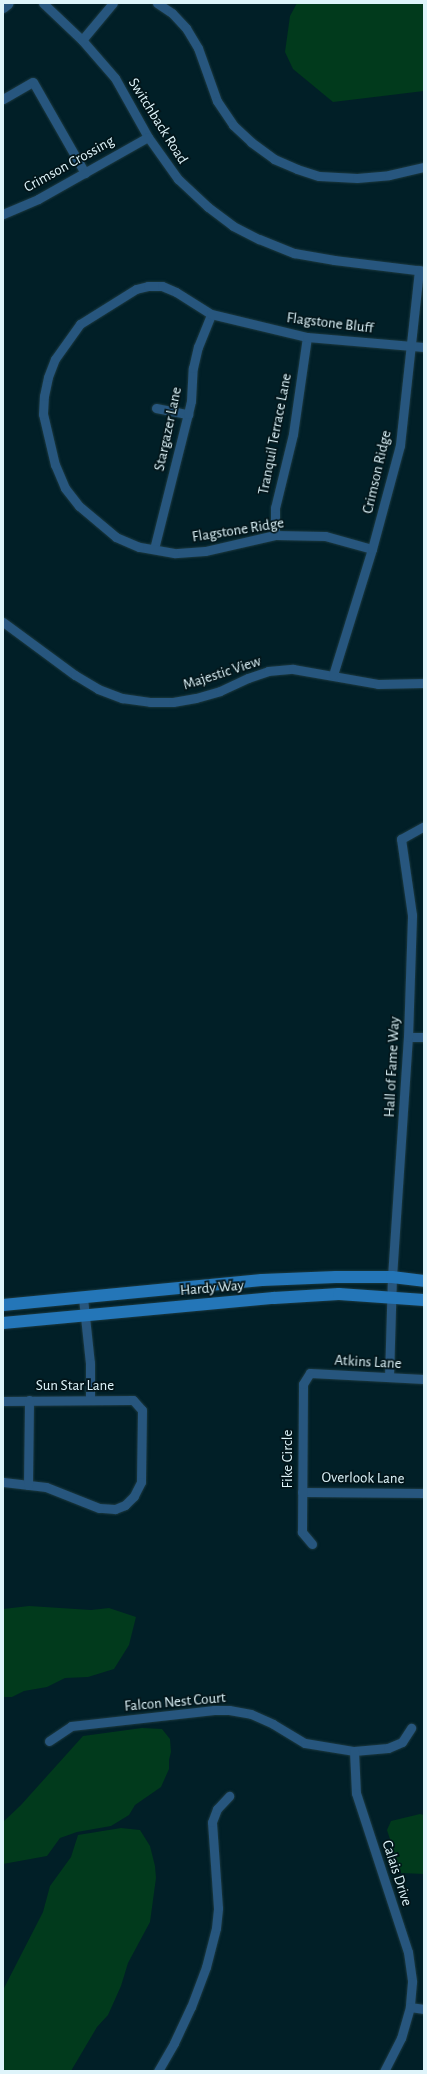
<!DOCTYPE html>
<html>
<head>
<meta charset="utf-8">
<style>
	body { margin:0 }
	#map { position:relative; width:427px; height:2074px; overflow:hidden; background:#011f27; font-family:"Alegreya Sans",sans-serif }
	div>[style] { position:absolute }
	.green>* { inset:0; background:#013a1c }
	.roads { filter:drop-shadow(0 0 1px #1c3940) drop-shadow(0 0 1px #1c3940) }
	.minor>* { height:9px; margin:-4.5px; padding:0 4.5px; transform-origin:4.5px; border-radius:4.5px; background:#27567e }
	.tertiary>* { height:12px; margin:-6px; padding:0 6px; transform-origin:6px; border-radius:6px; background:#27567e }
	.secondary>* { height:12px; margin:-6px; padding:0 6px; transform-origin:6px; border-radius:6px; background:#2476b8 }
	span { translate:-50% -50%; white-space:nowrap; text-align:center; line-height:1.15; -webkit-text-stroke:3.5px #02151a; paint-order:stroke }
	.street-label { font-size:15px; color:#def4fa }
	.frame { position:absolute; inset:0; border:4px solid #def4fa; pointer-events:none }
</style>
</head>
<body>
<div id="map">
	<div class="green">
		<div style="clip-path:polygon(297px 3px,424px 3px,424px 91px,333px 102px,293px 69px,285px 52px,290px 16px)"></div>
		<div style="clip-path:polygon(29px 1606px,91px 1610px,109px 1608px,136px 1617px,129px 1645px,114px 1669px,88px 1677px,65px 1678px,47px 1687px,24px 1691px,12px 1697px,3px 1697px,3px 1609px)"></div>
		<div style="clip-path:polygon(142px 1728px,162px 1729px,170px 1739px,171px 1752px,169px 1760px,169px 1769px,161px 1787px,135px 1805px,129px 1815px,111px 1826px,77px 1832px,60px 1838px,47px 1856px,3px 1864px,3px 1822px,21px 1805px,83px 1736px)"></div>
		<div style="clip-path:polygon(420px 1814px,424px 1815px,424px 1874px,401px 1873px,387px 1830px,391px 1821px)"></div>
		<div style="clip-path:polygon(121px 1828px,140px 1830px,150px 1846px,155px 1866px,156px 1878px,150px 1922px,128px 1963px,121px 1986px,108px 2015px,97px 2027px,71px 2071px,3px 2071px,3px 1990px,43px 1912px,50px 1886px,71px 1857px,78px 1835px)"></div>
	</div>
	<div class="roads">
		<div class="minor">
			<div style="left:43px;top:3px;width:54px;rotate:43.5deg"></div>
			<div style="left:82px;top:40px;width:50px;rotate:49deg"></div>
			<div style="left:115px;top:78px;width:68px;rotate:60.8deg"></div>
			<div style="left:148px;top:137px;width:52px;rotate:54.5deg"></div>
			<div style="left:178px;top:179px;width:41px;rotate:43deg"></div>
			<div style="left:208px;top:207px;width:31px;rotate:37deg"></div>
			<div style="left:233px;top:226px;width:29px;rotate:27deg"></div>
			<div style="left:259px;top:239px;width:38px;rotate:22deg"></div>
			<div style="left:294px;top:253px;width:41px;rotate:9.9deg"></div>
			<div style="left:334px;top:260px;width:91px;rotate:7deg"></div>
			<div style="left:157px;top:3px;width:18px;rotate:34deg"></div>
			<div style="left:172px;top:13px;width:21px;rotate:47deg"></div>
			<div style="left:186px;top:28px;width:23px;rotate:59deg"></div>
			<div style="left:198px;top:48px;width:56px;rotate:70.3deg"></div>
			<div style="left:217px;top:101px;width:29px;rotate:56deg"></div>
			<div style="left:233px;top:125px;width:25px;rotate:43deg"></div>
			<div style="left:251px;top:142px;width:29px;rotate:36deg"></div>
			<div style="left:274px;top:159px;width:25px;rotate:23deg"></div>
			<div style="left:297px;top:169px;width:23px;rotate:18deg"></div>
			<div style="left:319px;top:176px;width:38px;rotate:3deg"></div>
			<div style="left:357px;top:178px;width:32px;rotate:-5deg"></div>
			<div style="left:389px;top:175px;width:36px;rotate:-13deg"></div>
			<div style="left:82px;top:40px;width:48px;rotate:-50deg"></div>
			<div style="left:3px;top:99px;width:34px;rotate:-30deg"></div>
			<div style="left:33px;top:82px;width:105px;rotate:60.3deg"></div>
			<div style="left:3px;top:214px;width:38px;rotate:-23deg"></div>
			<div style="left:38px;top:199px;width:126px;rotate:-29.4deg"></div>
			<div style="left:156px;top:408px;width:33px;rotate:11deg"></div>
			<div style="left:275px;top:535px;width:27px;rotate:-90deg"></div>
			<div style="left:275px;top:508px;width:76px;rotate:-76.3deg"></div>
			<div style="left:293px;top:434px;width:98px;rotate:-81.8deg"></div>
			<div style="left:154px;top:549px;width:139px;rotate:-75.9deg"></div>
			<div style="left:188px;top:414px;width:13px;rotate:-77deg"></div>
			<div style="left:191px;top:401px;width:33px;rotate:-87deg"></div>
			<div style="left:193px;top:368px;width:22px;rotate:-77deg"></div>
			<div style="left:198px;top:347px;width:35px;rotate:-68deg"></div>
			<div style="left:372px;top:549px;width:49px;rotate:-164.5deg"></div>
			<div style="left:325px;top:536px;width:50px;rotate:-178.9deg"></div>
			<div style="left:275px;top:535px;width:72px;rotate:167.1deg"></div>
			<div style="left:205px;top:551px;width:31px;rotate:176deg"></div>
			<div style="left:174px;top:553px;width:36px;rotate:-170deg"></div>
			<div style="left:139px;top:547px;width:25px;rotate:-157deg"></div>
			<div style="left:116px;top:537px;width:48px;rotate:-140deg"></div>
			<div style="left:79px;top:506px;width:23px;rotate:-128deg"></div>
			<div style="left:65px;top:488px;width:25px;rotate:-113deg"></div>
			<div style="left:55px;top:465px;width:52px;rotate:-103.2deg"></div>
			<div style="left:43px;top:414px;width:18px;rotate:-87deg"></div>
			<div style="left:44px;top:396px;width:19px;rotate:-78deg"></div>
			<div style="left:48px;top:377px;width:19px;rotate:-69deg"></div>
			<div style="left:55px;top:359px;width:43px;rotate:-54.5deg"></div>
			<div style="left:80px;top:324px;width:66px;rotate:-32deg"></div>
			<div style="left:136px;top:289px;width:12px;rotate:-14deg"></div>
			<div style="left:148px;top:286px;width:14px"></div>
			<div style="left:162px;top:286px;width:15px;rotate:23deg"></div>
			<div style="left:176px;top:292px;width:41px;rotate:32.2deg"></div>
			<div style="left:211px;top:314px;width:99px;rotate:13.5deg"></div>
			<div style="left:307px;top:337px;width:117px;rotate:4.9deg"></div>
			<div style="left:3px;top:622px;width:89px;rotate:36.4deg"></div>
			<div style="left:75px;top:675px;width:27px;rotate:31deg"></div>
			<div style="left:98px;top:689px;width:26px;rotate:21deg"></div>
			<div style="left:122px;top:698px;width:28px;rotate:8deg"></div>
			<div style="left:150px;top:702px;width:23px"></div>
			<div style="left:173px;top:702px;width:23px;rotate:-10deg"></div>
			<div style="left:196px;top:698px;width:25px;rotate:-16deg"></div>
			<div style="left:220px;top:691px;width:31px;rotate:-25deg"></div>
			<div style="left:248px;top:678px;width:21px;rotate:-19deg"></div>
			<div style="left:268px;top:671px;width:25px;rotate:-5deg"></div>
			<div style="left:293px;top:669px;width:86px;rotate:10deg"></div>
			<div style="left:378px;top:684px;width:46px;rotate:-1.2deg"></div>
			<div style="left:333px;top:675px;width:132px;rotate:-72.8deg"></div>
			<div style="left:372px;top:549px;width:108px;rotate:-74.9deg"></div>
			<div style="left:400px;top:445px;width:176px;rotate:-83.8deg"></div>
			<div style="left:408px;top:1037px;width:16px"></div>
			<div style="left:83px;top:1298px;width:65px;rotate:83.9deg"></div>
			<div style="left:90px;top:1363px;width:37px;rotate:90deg"></div>
			<div style="left:389px;top:1377px;width:100px;rotate:-88.3deg"></div>
			<div style="left:392px;top:1277px;width:241px;rotate:-86.2deg"></div>
			<div style="left:408px;top:1037px;width:122px;rotate:-88.1deg"></div>
			<div style="left:412px;top:915px;width:77px;rotate:-98.2deg"></div>
			<div style="left:401px;top:839px;width:26px;rotate:-29deg"></div>
			<div style="left:3px;top:1401px;width:130px;rotate:-0.4deg"></div>
			<div style="left:133px;top:1400px;width:13px;rotate:48deg"></div>
			<div style="left:142px;top:1410px;width:72px;rotate:90.8deg"></div>
			<div style="left:141px;top:1482px;width:16px;rotate:117deg"></div>
			<div style="left:134px;top:1496px;width:13px;rotate:135deg"></div>
			<div style="left:125px;top:1505px;width:11px;rotate:158deg"></div>
			<div style="left:115px;top:1509px;width:16px;rotate:-176deg"></div>
			<div style="left:99px;top:1508px;width:57px;rotate:-158.4deg"></div>
			<div style="left:46px;top:1487px;width:43px;rotate:-173.4deg"></div>
			<div style="left:28px;top:1485px;width:85px;rotate:-89.3deg"></div>
			<div style="left:302px;top:1492px;width:122px;rotate:0.5deg"></div>
			<div style="left:312px;top:1544px;width:16px;rotate:-130deg"></div>
			<div style="left:302px;top:1532px;width:148px;rotate:-89.6deg"></div>
			<div style="left:303px;top:1384px;width:13px;rotate:-58deg"></div>
			<div style="left:310px;top:1373px;width:114px;rotate:3deg"></div>
			<div style="left:49px;top:1741px;width:27px;rotate:-34deg"></div>
			<div style="left:71px;top:1726px;width:144px;rotate:-6.4deg"></div>
			<div style="left:214px;top:1710px;width:15px"></div>
			<div style="left:229px;top:1710px;width:22px;rotate:10deg"></div>
			<div style="left:251px;top:1714px;width:24px;rotate:24deg"></div>
			<div style="left:273px;top:1724px;width:37px;rotate:31deg"></div>
			<div style="left:305px;top:1743px;width:50px;rotate:9.3deg"></div>
			<div style="left:354px;top:1751px;width:34px;rotate:-5deg"></div>
			<div style="left:388px;top:1748px;width:15px;rotate:-23deg"></div>
			<div style="left:402px;top:1742px;width:17px;rotate:-57deg"></div>
			<div style="left:354px;top:1751px;width:42px;rotate:87.3deg"></div>
			<div style="left:356px;top:1793px;width:167px;rotate:71.9deg"></div>
			<div style="left:408px;top:1952px;width:30px;rotate:82deg"></div>
			<div style="left:412px;top:1982px;width:25px;rotate:95deg"></div>
			<div style="left:410px;top:2007px;width:32px;rotate:106deg"></div>
			<div style="left:401px;top:2038px;width:37px;rotate:117deg"></div>
			<div style="left:410px;top:2007px;width:14px;rotate:8deg"></div>
			<div style="left:158px;top:2071px;width:32px;rotate:-60deg"></div>
			<div style="left:174px;top:2043px;width:40px;rotate:-65deg"></div>
			<div style="left:191px;top:2007px;width:43px;rotate:-69.4deg"></div>
			<div style="left:206px;top:1967px;width:40px;rotate:-75.6deg"></div>
			<div style="left:216px;top:1928px;width:20px;rotate:-84deg"></div>
			<div style="left:218px;top:1908px;width:86px;rotate:-94deg"></div>
			<div style="left:212px;top:1822px;width:14px;rotate:-69deg"></div>
			<div style="left:217px;top:1809px;width:18px;rotate:-47deg"></div>
		</div>
		<div class="tertiary">
			<div style="left:3px;top:7px;width:6px;rotate:-39deg"></div>
		</div>
		<div class="secondary">
			<div style="left:3px;top:1305px;width:260px;rotate:-5.5deg"></div>
			<div style="left:262px;top:1280px;width:74px;rotate:-2.3deg"></div>
			<div style="left:336px;top:1277px;width:56px"></div>
			<div style="left:392px;top:1277px;width:32px;rotate:7deg"></div>
			<div style="left:3px;top:1323px;width:272px;rotate:-5.3deg"></div>
			<div style="left:274px;top:1298px;width:65px;rotate:-3.5deg"></div>
			<div style="left:339px;top:1294px;width:85px;rotate:4deg"></div>
		</div>
	</div>
	<div class="street-label">
		<span style="left:158px;top:121px;rotate:58deg">Switchback Road</span>
		<span style="left:69px;top:164px;rotate:-29deg">Crimson Crossing</span>
		<span style="left:330px;top:323px;rotate:7deg">Flagstone Bluff</span>
		<span style="left:168px;top:429px;rotate:-78deg">Stargazer Lane</span>
		<span style="left:275px;top:434px;rotate:-79deg">Tranquil Terrace Lane</span>
		<span style="left:377px;top:472px;rotate:-77deg">Crimson Ridge</span>
		<span style="left:238px;top:530px;rotate:-9deg">Flagstone Ridge</span>
		<span style="left:222px;top:673px;rotate:-18deg">Majestic View</span>
		<span style="left:392px;top:1067px;rotate:-87deg">Hall of Fame Way</span>
		<span style="left:212px;top:1288px;rotate:-5deg">Hardy Way</span>
		<span style="left:368px;top:1362px;rotate:3deg">Atkins Lane</span>
		<span style="left:75px;top:1386px">Sun Star Lane</span>
		<span style="left:288px;top:1459px;rotate:-90deg">Fike Circle</span>
		<span style="left:363px;top:1478px;rotate:1deg">Overlook Lane</span>
		<span style="left:175px;top:1702px;rotate:-5deg">Falcon Nest Court</span>
		<span style="left:397px;top:1873px;rotate:72deg">Calais Drive</span>
	</div>
	<div class="frame"></div>
</div>
</body>
</html>
